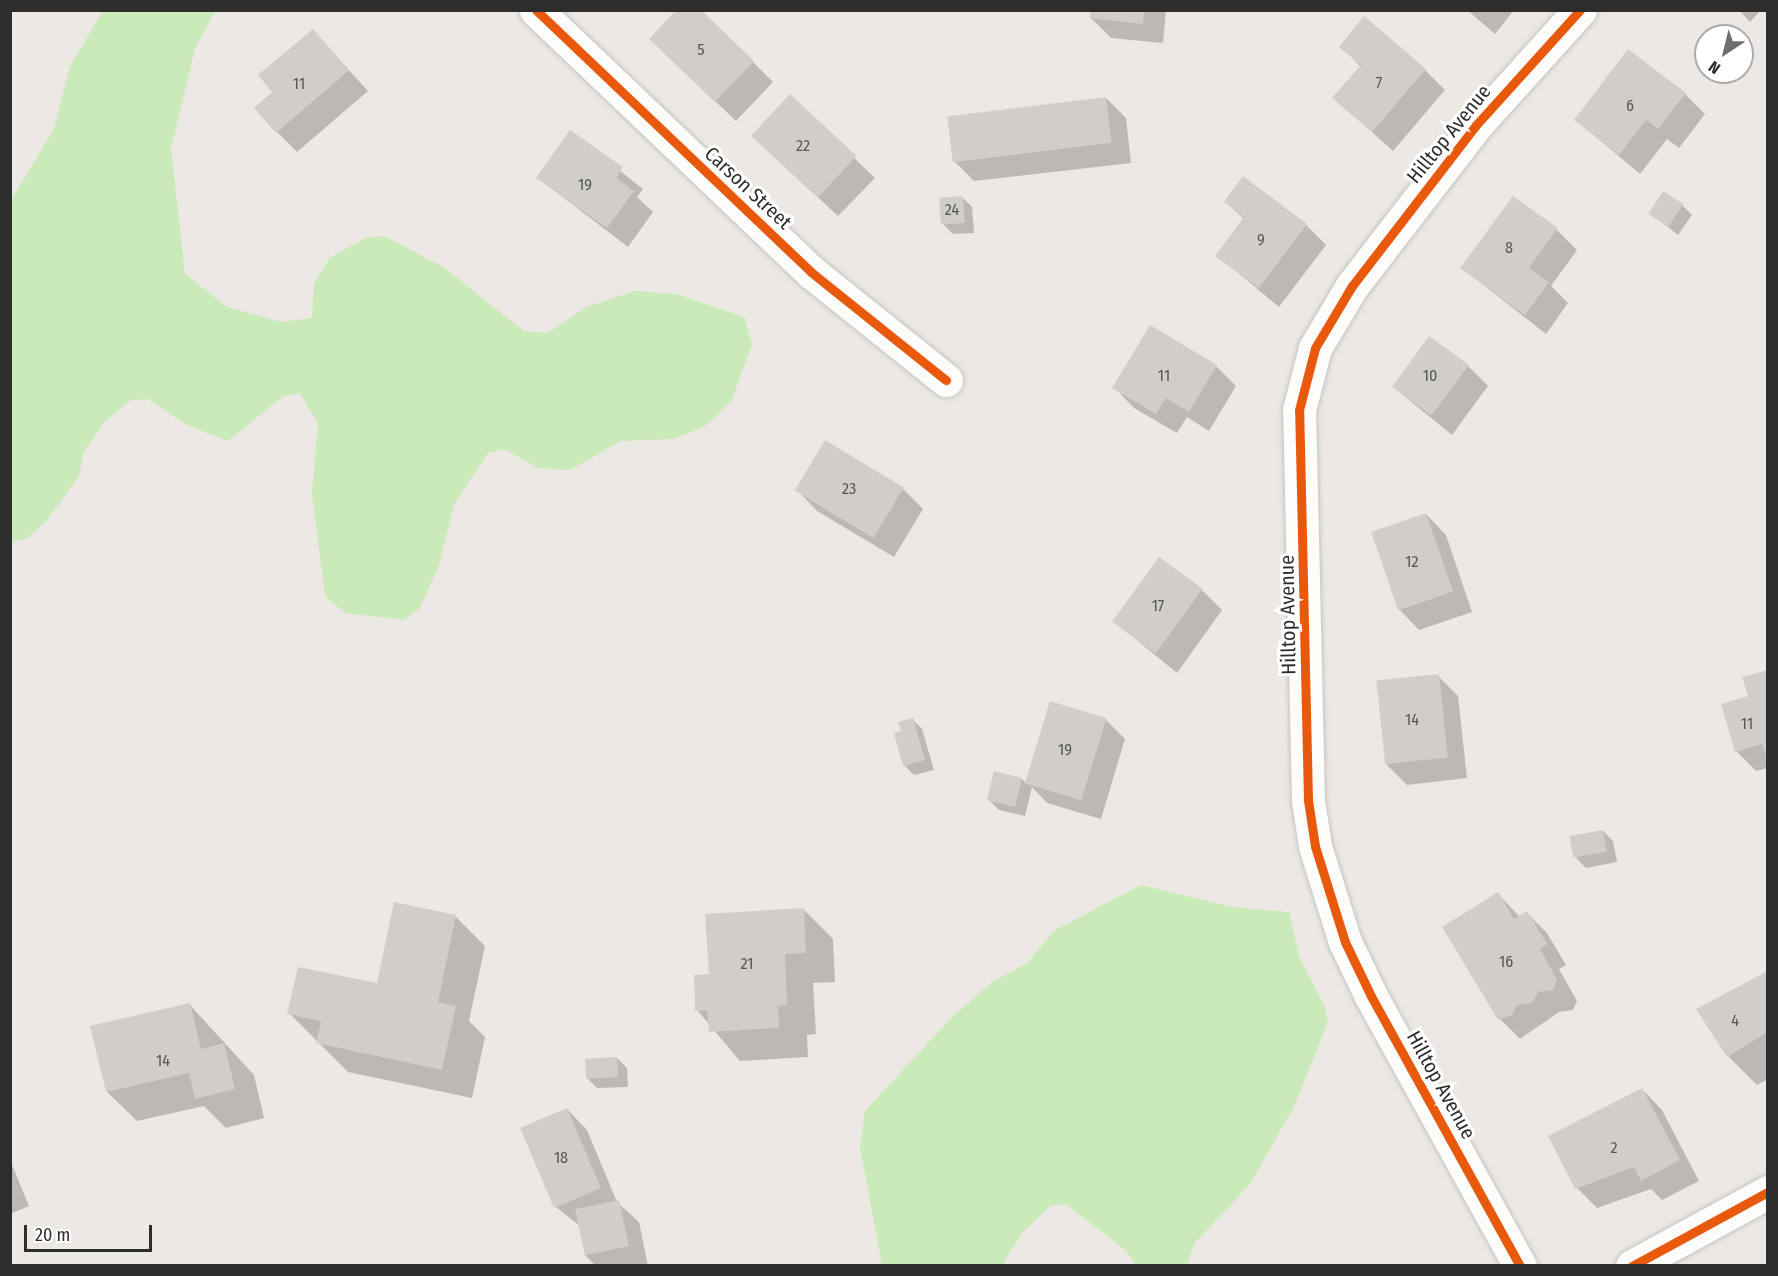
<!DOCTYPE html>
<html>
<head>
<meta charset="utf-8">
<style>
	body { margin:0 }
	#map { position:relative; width:1778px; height:1276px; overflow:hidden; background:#ece8e3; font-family:"Fira Sans Condensed",sans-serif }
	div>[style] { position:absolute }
	.green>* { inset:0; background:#caeab9 }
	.shadow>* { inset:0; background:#0003 }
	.building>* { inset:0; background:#d1ceca; transform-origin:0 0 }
	.roads { filter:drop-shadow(0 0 2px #c5c4c4) drop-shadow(0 0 2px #c5c4c4) }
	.minor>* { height:33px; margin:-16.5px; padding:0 16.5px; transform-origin:16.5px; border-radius:16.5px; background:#fcfcfb }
	.cycleway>* { height:9px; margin:-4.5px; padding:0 4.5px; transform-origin:4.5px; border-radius:4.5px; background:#e8590c }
	span { translate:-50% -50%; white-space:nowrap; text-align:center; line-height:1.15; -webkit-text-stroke:6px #fff; paint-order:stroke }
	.number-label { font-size:16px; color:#585756 }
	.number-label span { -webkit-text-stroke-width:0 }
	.street-label { font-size:20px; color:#2d2d2d }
	.frame { position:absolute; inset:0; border:12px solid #2d2d2d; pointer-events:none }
	.north { position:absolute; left:1694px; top:24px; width:60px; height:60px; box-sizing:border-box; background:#fff; border:2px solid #ababab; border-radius:50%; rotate:215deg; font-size:16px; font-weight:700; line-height:24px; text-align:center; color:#2d2d2d }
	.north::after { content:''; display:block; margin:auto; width:21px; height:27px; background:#706e6d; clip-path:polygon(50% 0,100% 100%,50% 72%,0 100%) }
	.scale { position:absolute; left:24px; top:1225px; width:128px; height:27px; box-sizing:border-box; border:3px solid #2d2d2d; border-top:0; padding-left:8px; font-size:18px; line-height:21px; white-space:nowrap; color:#2d2d2d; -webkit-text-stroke:4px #fff; paint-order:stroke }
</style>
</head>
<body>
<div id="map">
	<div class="green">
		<div style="clip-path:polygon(103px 11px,215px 11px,195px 49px,171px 148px,185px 274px,227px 307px,281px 322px,312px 318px,314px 283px,330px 258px,365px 238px,384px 236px,443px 267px,524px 331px,548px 333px,586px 307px,634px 291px,676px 294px,744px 317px,752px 344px,732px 400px,705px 426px,674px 439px,621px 441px,570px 470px,539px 468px,504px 449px,488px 453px,455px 502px,439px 565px,420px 608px,404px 620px,345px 613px,325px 596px,312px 494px,318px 423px,300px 393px,282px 397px,228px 441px,187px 425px,148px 399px,131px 400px,104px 422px,84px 452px,79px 476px,48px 519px,28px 538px,11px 542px,11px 200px,54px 129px,70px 66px)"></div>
		<div style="clip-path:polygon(1141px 885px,1232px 907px,1289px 912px,1300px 959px,1325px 1007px,1328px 1022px,1293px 1109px,1249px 1185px,1194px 1244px,1187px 1265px,1136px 1265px,1125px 1250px,1066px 1204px,1050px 1206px,1022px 1233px,1002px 1265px,882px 1265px,860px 1148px,865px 1111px,952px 1017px,991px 983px,1027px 963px,1055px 930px)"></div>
	</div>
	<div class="shadow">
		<div style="clip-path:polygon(1092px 10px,1166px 10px,1163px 43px,1111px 38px,1091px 18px)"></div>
		<div style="clip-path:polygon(1467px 10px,1514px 10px,1495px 34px)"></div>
		<div style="clip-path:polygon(1739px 10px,1761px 10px,1750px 22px)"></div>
		<div style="clip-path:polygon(313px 31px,368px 91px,297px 152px,277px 132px,274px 92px)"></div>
		<div style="clip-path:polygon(1341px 46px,1425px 70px,1445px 90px,1393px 151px,1334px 98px,1361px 67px)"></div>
		<div style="clip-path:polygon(671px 59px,753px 62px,773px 82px,736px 121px)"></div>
		<div style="clip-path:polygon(1685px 94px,1705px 114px,1679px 148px,1667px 139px,1640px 174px,1576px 120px)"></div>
		<div style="clip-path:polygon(790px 96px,875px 178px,838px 216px,772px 155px)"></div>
		<div style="clip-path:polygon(1106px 98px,1126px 118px,1131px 163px,974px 181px,954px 161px)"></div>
		<div style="clip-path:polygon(571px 132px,643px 189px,637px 197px,653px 212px,628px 247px,538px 178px)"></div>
		<div style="clip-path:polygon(962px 197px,972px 207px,974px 233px,953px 234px,943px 224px)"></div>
		<div style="clip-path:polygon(1226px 202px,1306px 225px,1326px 245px,1279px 307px,1217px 255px,1244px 219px)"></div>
		<div style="clip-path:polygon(1682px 205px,1692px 215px,1678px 235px,1650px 213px)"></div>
		<div style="clip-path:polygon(1557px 230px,1577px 250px,1551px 286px,1568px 303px,1546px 334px,1462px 268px)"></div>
		<div style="clip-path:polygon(1216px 366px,1236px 386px,1209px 431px,1187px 417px,1177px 433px,1134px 408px,1114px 387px)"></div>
		<div style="clip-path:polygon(1468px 366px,1488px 386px,1452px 435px,1393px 387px)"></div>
		<div style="clip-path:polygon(903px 489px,923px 509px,894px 557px,817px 511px,797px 490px)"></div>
		<div style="clip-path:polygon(1426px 514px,1446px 535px,1472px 612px,1419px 630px,1399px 609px)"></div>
		<div style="clip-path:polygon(1202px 590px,1222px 610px,1177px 673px,1115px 622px)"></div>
		<div style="clip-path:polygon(1768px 672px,1768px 768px,1756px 771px,1736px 751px,1749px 697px)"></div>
		<div style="clip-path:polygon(1438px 676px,1458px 696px,1467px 778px,1407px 785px,1387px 765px)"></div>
		<div style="clip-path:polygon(1051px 703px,1105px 719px,1125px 739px,1101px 819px,1047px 803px,1032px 787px,1025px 816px,999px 810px,989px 800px,1022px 779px,1027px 784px)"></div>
		<div style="clip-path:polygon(912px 719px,922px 729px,934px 770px,914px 775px,904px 765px,902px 732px)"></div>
		<div style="clip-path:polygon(1603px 831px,1613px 841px,1617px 862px,1586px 868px,1576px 858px)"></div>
		<div style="clip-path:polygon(1498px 894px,1520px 917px,1527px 913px,1547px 933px,1566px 965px,1559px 969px,1577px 1001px,1573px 1010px,1559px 1012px,1520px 1039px,1500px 1019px)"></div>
		<div style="clip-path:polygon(803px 909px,833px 939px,835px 982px,813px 983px,816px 1034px,807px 1035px,808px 1057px,740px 1061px,697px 1010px)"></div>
		<div style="clip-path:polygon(456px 917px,485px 946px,469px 1021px,485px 1037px,472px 1098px,348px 1072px,289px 1013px,378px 985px)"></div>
		<div style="clip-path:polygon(1768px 972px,1768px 1079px,1757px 1085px,1728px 1056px,1698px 1009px)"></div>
		<div style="clip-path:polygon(190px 1005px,254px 1075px,264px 1118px,226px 1128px,204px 1106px,137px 1121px,107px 1092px)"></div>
		<div style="clip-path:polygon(617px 1058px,627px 1068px,628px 1087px,597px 1088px,587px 1078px)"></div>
		<div style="clip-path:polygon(1642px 1089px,1662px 1110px,1699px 1181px,1662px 1200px,1651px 1189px,1597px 1208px,1577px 1188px)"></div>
		<div style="clip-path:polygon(567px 1109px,587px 1130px,617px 1202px,639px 1222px,648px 1266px,596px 1266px,585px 1255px,580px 1226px,556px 1207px)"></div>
		<div style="clip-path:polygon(10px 1160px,29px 1206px,10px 1214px)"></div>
	</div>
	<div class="building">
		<div style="clip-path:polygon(676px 10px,701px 10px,754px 61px,715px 102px,649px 39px)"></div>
		<div style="clip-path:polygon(1090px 10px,1144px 10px,1143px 24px,1090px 18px)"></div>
		<div style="clip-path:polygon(1364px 16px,1426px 69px,1372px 132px,1332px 98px,1361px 65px,1339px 47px)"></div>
		<div style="clip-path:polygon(313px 29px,349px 70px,276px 133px,254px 108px,272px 92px,258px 75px)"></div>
		<div style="clip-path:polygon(1628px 49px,1686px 93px,1658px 129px,1646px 120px,1619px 155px,1574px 120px)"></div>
		<div style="left:790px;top:94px;width:91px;height:57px;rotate:43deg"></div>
		<div style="left:1106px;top:97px;width:46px;height:160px;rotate:83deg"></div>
		<div style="clip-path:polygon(570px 130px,623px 167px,616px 178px,634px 191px,607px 228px,536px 178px)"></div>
		<div style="clip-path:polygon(1243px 176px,1307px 224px,1259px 288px,1215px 256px,1244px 217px,1224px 202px)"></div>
		<div style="left:1663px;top:191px;width:24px;height:27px;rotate:33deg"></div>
		<div style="left:963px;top:196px;width:27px;height:24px;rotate:86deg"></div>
		<div style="clip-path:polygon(1513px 196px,1558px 228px,1529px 268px,1549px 282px,1525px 315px,1460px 268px)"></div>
		<div style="clip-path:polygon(1150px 325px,1217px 365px,1189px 412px,1166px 398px,1156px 414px,1112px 388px)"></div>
		<div style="left:1429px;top:336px;width:49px;height:63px;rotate:36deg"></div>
		<div style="left:825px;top:440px;width:92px;height:59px;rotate:31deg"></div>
		<div style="left:1426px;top:513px;width:83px;height:58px;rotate:71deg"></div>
		<div style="left:1159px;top:557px;width:54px;height:80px;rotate:36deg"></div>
		<div style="clip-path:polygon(1768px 670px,1768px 760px,1767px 760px,1762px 744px,1735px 752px,1721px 704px,1748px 696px,1742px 677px)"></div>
		<div style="left:1439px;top:674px;width:84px;height:63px;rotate:84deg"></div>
		<div style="left:1050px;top:701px;width:59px;height:86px;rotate:17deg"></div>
		<div style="clip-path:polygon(913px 718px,925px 760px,903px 766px,894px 733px,901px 731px,898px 722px)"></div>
		<div style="left:994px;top:771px;width:29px;height:30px;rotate:14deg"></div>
		<div style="left:1603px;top:830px;width:22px;height:34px;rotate:80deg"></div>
		<div style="clip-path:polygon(1498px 892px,1514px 919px,1527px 911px,1547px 944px,1540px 949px,1557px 980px,1553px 990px,1538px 992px,1532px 1003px,1517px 1005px,1512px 1015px,1498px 1020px,1442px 927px)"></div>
		<div style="clip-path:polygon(394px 902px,456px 915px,438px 1002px,456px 1006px,442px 1070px,316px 1043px,321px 1021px,287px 1014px,298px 967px,377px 983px)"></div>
		<div style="clip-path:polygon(804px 908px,806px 953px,785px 954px,787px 1005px,778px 1006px,779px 1028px,709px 1032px,707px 1010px,695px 1011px,694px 975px,709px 974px,705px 914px)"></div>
		<div style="clip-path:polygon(1768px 971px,1768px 1032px,1727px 1057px,1696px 1009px)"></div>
		<div style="clip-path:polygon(190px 1003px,201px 1049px,224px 1043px,235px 1089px,195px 1099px,189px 1073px,106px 1092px,90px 1026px)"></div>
		<div style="left:617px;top:1057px;width:20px;height:32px;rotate:87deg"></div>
		<div style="clip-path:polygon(1642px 1088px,1680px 1160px,1641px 1181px,1634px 1167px,1575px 1189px,1548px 1136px)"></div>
		<div style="left:567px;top:1108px;width:87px;height:51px;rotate:67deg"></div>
		<div style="left:619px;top:1200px;width:47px;height:45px;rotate:78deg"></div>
	</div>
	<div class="roads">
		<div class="minor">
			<div style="left:536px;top:10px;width:380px;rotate:43.6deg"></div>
			<div style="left:811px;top:272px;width:173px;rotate:38.7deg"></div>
			<div style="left:1520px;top:1266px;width:308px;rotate:-118.9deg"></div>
			<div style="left:1371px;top:996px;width:60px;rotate:-115.7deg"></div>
			<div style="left:1345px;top:942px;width:101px;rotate:-107.4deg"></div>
			<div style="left:1315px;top:846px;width:47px;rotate:-98.7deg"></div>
			<div style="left:1308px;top:800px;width:390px;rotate:-91.3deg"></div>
			<div style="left:1299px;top:410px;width:64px;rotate:-75.5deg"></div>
			<div style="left:1315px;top:348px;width:72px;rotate:-59.2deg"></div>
			<div style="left:1352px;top:286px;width:203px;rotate:-52.4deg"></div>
			<div style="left:1476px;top:125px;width:155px;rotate:-47.9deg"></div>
			<div style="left:1632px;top:1266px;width:155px;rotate:-28.6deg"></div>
		</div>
	</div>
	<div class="cycleway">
		<div style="left:536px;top:10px;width:380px;rotate:43.6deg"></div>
		<div style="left:811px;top:272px;width:173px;rotate:38.7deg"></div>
		<div style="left:1520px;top:1266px;width:308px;rotate:-118.9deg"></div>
		<div style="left:1371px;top:996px;width:60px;rotate:-115.7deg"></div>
		<div style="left:1345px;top:942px;width:101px;rotate:-107.4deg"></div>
		<div style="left:1315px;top:846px;width:47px;rotate:-98.7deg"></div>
		<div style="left:1308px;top:800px;width:390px;rotate:-91.3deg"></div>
		<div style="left:1299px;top:410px;width:64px;rotate:-75.5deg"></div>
		<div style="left:1315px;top:348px;width:72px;rotate:-59.2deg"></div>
		<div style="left:1352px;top:286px;width:203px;rotate:-52.4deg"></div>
		<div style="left:1476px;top:125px;width:155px;rotate:-47.9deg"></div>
		<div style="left:1632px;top:1266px;width:155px;rotate:-28.6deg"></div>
	</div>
	<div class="number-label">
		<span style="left:701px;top:50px">5</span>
		<span style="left:1379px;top:83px">7</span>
		<span style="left:299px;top:84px">11</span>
		<span style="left:1630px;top:106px">6</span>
		<span style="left:803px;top:146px">22</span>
		<span style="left:585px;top:185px">19</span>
		<span style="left:952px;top:210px">24</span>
		<span style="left:1261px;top:240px">9</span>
		<span style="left:1509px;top:248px">8</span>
		<span style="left:1164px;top:376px">11</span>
		<span style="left:1430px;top:376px">10</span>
		<span style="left:849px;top:489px">23</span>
		<span style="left:1412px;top:562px">12</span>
		<span style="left:1158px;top:606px">17</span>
		<span style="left:1412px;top:720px">14</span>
		<span style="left:1747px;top:724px">11</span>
		<span style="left:1065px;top:750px">19</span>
		<span style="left:1506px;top:962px">16</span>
		<span style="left:747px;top:964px">21</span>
		<span style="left:1735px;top:1021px">4</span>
		<span style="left:163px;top:1061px">14</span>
		<span style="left:1614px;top:1148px">2</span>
		<span style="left:561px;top:1158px">18</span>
	</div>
	<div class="street-label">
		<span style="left:1449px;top:134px;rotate:-51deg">Hilltop Avenue</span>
		<span style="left:748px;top:188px;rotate:43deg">Carson Street</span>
		<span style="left:1288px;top:615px;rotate:-91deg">Hilltop Avenue</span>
		<span style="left:1441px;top:1085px;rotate:61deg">Hilltop Avenue</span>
	</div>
	<div class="frame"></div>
	<div class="north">N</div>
	<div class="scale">20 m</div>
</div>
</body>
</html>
